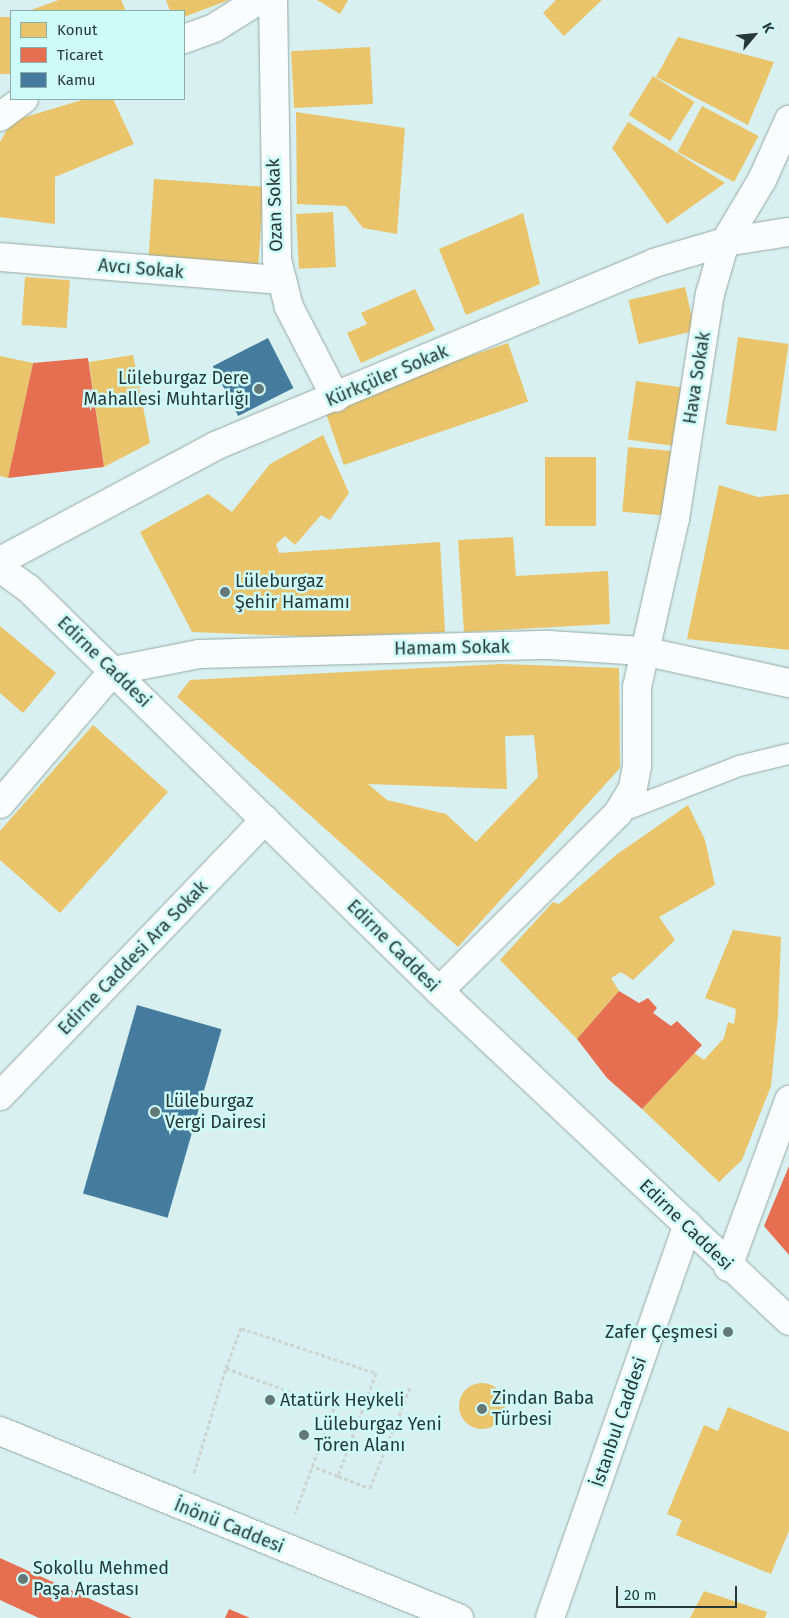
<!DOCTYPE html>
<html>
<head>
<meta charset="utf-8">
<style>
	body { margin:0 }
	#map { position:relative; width:789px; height:1618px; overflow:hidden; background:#d8f0ef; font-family:"Fira Sans",sans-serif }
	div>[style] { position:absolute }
	.homes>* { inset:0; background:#e9c46a; transform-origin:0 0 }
	.round { border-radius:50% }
	.shops>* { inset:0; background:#e76f51 }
	.public>* { inset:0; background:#457b9d; transform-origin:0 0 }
	.path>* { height:3px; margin-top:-1.5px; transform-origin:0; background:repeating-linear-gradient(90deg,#cdd4d4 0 4px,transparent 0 6.5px) }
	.roads { filter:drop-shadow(0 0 1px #95a8a7) drop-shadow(0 0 1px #95a8a7) }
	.service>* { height:20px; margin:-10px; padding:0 10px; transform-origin:10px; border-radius:10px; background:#f9fdfd }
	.minor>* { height:28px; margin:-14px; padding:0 14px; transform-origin:14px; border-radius:14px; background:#f9fdfd }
	.secondary>* { height:28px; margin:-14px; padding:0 14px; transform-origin:14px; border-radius:14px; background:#f9fdfd }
	.primary>* { height:28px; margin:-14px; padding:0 14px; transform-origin:14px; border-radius:14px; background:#f9fdfd }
	.dots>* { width:14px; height:14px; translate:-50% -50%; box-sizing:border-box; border:2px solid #cefbf8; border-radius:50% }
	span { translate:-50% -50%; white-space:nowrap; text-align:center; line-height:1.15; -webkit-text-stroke:5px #cefbf8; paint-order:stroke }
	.street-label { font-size:18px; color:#263837 }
	.poi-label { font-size:18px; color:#263837 }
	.right { translate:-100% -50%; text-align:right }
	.left { translate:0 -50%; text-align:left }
	.legend { position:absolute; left:10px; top:10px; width:175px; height:90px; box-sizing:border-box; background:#cefbf8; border:1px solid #8badab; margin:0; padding:6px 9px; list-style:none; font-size:15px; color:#263837 }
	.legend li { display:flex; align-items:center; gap:10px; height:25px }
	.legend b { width:25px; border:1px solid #8badab }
	.north { position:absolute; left:729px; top:10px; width:50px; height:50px; -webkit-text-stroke:4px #cefbf8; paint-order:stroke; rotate:62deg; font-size:14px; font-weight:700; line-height:20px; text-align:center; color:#263837 }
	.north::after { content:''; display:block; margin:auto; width:18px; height:22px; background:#263837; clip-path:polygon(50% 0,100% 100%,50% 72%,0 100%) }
	.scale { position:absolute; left:616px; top:1586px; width:121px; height:22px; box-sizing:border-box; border:2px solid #263837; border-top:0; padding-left:6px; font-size:15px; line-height:18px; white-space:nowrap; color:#263837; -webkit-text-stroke:4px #cefbf8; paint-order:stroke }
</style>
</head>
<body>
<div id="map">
	<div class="homes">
		<div style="clip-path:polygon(59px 0,121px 0,126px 11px,28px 11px)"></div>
		<div style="clip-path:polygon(166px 0,229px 0,184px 17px,184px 11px,170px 11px)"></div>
		<div style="clip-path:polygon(317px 0,348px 0,340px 14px)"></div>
		<div style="clip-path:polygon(556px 0,602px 0,564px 36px,543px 13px)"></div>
		<div style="left:11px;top:17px;width:57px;height:12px;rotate:90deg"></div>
		<div style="clip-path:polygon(678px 37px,774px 62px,748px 125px,656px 77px)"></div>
		<div style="left:370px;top:47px;width:57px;height:79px;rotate:87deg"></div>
		<div style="left:653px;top:76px;width:49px;height:46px;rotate:32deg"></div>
		<div style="clip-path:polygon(85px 99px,113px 99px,134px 144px,55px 177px,55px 224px,0 217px,0 142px,12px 121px)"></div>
		<div style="left:702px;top:106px;width:64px;height:52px;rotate:28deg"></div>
		<div style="clip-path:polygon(296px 112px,405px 128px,397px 234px,363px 228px,346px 206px,297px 204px)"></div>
		<div style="clip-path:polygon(628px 122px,725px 183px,667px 224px,612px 148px)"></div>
		<div style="left:154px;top:179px;width:110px;height:81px;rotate:4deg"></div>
		<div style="left:333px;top:212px;width:55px;height:37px;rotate:87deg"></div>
		<div style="clip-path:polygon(523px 213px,540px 284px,466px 315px,439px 249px)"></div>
		<div style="left:25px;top:277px;width:45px;height:48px;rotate:4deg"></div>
		<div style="left:685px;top:287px;width:45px;height:58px;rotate:77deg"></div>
		<div style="clip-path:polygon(415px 289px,435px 330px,361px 363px,347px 333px,367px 324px,361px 313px)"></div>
		<div style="left:738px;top:337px;width:51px;height:88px;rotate:8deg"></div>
		<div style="left:508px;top:343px;width:62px;height:195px;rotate:71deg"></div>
		<div style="clip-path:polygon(133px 355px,150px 443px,104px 467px,89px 362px)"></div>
		<div style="clip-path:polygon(0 356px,33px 363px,8px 478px,0 476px)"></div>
		<div style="left:636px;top:381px;width:49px;height:59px;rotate:8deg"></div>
		<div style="clip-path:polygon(323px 435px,349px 493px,330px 520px,321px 515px,295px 545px,285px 536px,276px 544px,279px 553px,440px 542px,445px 632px,322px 637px,192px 632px,140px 532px,208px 494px,232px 512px,270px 464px)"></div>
		<div style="left:628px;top:447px;width:45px;height:65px;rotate:5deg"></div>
		<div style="left:545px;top:457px;width:51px;height:69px"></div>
		<div style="clip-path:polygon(719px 485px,758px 497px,789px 494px,789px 650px,687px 639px)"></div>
		<div style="clip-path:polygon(513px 537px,516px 576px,608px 571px,610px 624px,464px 632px,458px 540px)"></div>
		<div style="clip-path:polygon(0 626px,56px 673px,23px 713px,0 693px)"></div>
		<div style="clip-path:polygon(evenodd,502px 664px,619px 668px,620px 768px,458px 947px,177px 697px,190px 680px,502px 664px,534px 735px,538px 777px,476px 842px,446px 814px,387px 800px,368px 784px,507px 789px,505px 736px,534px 735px)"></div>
		<div style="clip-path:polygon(93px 725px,168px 792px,60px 913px,0 860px,0 831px)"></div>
		<div style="clip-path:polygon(688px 805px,705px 840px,715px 885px,659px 917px,675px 940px,633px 980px,621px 972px,611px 978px,619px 991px,577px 1039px,500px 960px,553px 902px,559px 904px,616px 855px)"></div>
		<div style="clip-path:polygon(733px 930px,781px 937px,778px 1015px,771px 1086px,742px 1160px,719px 1182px,642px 1109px,694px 1053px,704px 1060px,724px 1038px,728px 1022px,734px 1024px,736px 1009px,705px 998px)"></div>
		<div class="round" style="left:459px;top:1383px;width:46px;height:46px"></div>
		<div style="clip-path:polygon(728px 1407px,789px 1432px,789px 1531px,771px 1574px,676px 1535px,682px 1520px,667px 1514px,704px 1425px,718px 1431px)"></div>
		<div style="clip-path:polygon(704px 1591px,767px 1612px,765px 1618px,690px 1618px)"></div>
	</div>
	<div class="shops">
		<div style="clip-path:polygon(88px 358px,104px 467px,8px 478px,33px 363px)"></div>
		<div style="clip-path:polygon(619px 991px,639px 1003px,648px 998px,657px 1008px,653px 1013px,671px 1026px,677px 1021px,702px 1045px,642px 1109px,607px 1078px,577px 1039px)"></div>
		<div style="clip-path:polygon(789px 1166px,789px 1255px,764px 1226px)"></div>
		<div style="clip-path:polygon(0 1558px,132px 1618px,39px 1618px,0 1600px)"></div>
		<div style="clip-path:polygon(229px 1609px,250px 1618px,225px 1618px)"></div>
	</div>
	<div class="public">
		<div style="left:268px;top:338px;width:56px;height:62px;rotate:63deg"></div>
		<div style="left:137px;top:1005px;width:88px;height:196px;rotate:16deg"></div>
	</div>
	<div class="path">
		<div style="left:226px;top:1368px;width:43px;rotate:-69.4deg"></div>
		<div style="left:241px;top:1328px;width:142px;rotate:18.4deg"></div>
		<div style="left:376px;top:1373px;width:110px;rotate:110.3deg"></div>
		<div style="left:338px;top:1476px;width:28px;rotate:-159deg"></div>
		<div style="left:194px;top:1473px;width:110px;rotate:-73.1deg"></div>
		<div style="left:226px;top:1368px;width:115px;rotate:20.3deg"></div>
		<div style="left:334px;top:1408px;width:112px;rotate:110.4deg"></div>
		<div style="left:338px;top:1476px;width:34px;rotate:21deg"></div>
		<div style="left:370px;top:1488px;width:108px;rotate:-68.2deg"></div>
	</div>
	<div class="roads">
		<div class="service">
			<div style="left:618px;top:813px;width:130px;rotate:-21.2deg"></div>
			<div style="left:739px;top:766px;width:51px;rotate:-13.5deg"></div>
		</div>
		<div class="minor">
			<div style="left:273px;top:0;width:260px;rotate:89.1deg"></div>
			<div style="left:277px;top:260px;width:49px;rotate:75.7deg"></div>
			<div style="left:289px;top:307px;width:102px;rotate:62.7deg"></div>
			<div style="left:184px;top:39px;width:32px;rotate:-20deg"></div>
			<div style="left:214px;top:28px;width:53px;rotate:-31.9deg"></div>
			<div style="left:0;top:117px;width:30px;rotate:-37deg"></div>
			<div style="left:0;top:257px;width:283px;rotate:4.7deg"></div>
			<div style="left:0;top:561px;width:244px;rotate:-28.1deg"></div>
			<div style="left:215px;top:446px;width:476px;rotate:-22.6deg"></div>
			<div style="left:654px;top:263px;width:74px;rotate:-16.5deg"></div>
			<div style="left:725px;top:242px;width:65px;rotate:-8.9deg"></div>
			<div style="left:0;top:804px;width:175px;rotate:-49.6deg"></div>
			<div style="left:113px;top:671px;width:88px;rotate:-11.2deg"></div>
			<div style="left:199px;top:654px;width:350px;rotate:-1.5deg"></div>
			<div style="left:549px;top:645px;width:94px;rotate:3.7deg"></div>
			<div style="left:643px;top:651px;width:149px;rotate:12.4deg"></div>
			<div style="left:439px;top:991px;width:252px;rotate:-44.8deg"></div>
			<div style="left:618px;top:813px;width:29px;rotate:-59deg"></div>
			<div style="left:633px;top:788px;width:22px;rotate:-80deg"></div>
			<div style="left:637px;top:766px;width:79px;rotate:-90deg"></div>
			<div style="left:637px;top:687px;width:172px;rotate:-77.3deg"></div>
			<div style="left:675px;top:519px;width:228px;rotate:-81.2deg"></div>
			<div style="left:710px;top:294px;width:54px;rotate:-73.9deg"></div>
			<div style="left:725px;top:242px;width:72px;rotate:-59.2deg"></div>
			<div style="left:762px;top:180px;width:66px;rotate:-65.8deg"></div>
			<div style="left:0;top:1096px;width:383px;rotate:-46.2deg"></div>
			<div style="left:728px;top:1267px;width:178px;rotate:-69.9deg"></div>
		</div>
		<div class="secondary">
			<div style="left:0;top:1431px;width:496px;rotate:22.2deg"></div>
		</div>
		<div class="primary">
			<div style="left:0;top:568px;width:34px;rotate:36deg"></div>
			<div style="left:28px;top:588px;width:576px;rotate:44.44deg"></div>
			<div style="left:439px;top:991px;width:481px;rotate:43.3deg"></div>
			<div style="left:550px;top:1618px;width:417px;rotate:-70.7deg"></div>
		</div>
	</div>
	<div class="dots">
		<div style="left:259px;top:389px;background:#647877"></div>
		<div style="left:225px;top:592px;background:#647877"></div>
		<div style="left:155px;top:1112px;background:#647877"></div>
		<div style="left:728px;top:1332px;background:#647877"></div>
		<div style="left:270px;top:1400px;background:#647877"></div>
		<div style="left:482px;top:1409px;background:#647877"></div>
		<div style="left:304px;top:1435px;background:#647877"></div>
		<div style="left:23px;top:1579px;background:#647877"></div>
	</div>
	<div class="street-label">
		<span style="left:275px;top:205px;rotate:-92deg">Ozan Sokak</span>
		<span style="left:141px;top:269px;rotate:5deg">Avcı Sokak</span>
		<span style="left:387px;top:376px;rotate:-23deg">Kürkçüler Sokak</span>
		<span style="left:697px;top:378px;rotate:-81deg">Hava Sokak</span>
		<span style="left:452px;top:648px;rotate:-1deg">Hamam Sokak</span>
		<span style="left:104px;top:662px;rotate:44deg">Edirne Caddesi</span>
		<span style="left:393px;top:946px;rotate:45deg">Edirne Caddesi</span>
		<span style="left:133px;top:958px;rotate:-46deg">Edirne Caddesi Ara Sokak</span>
		<span style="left:686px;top:1225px;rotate:44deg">Edirne Caddesi</span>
		<span style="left:619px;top:1422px;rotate:-71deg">İstanbul Caddesi</span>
		<span style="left:229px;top:1526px;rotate:22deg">İnönü Caddesi</span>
	</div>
	<div class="poi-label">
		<span class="right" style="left:249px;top:389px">Lüleburgaz Dere<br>Mahallesi Muhtarlığı</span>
		<span class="left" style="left:235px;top:592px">Lüleburgaz<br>Şehir Hamamı</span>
		<span class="left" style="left:165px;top:1112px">Lüleburgaz<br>Vergi Dairesi</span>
		<span class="right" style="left:718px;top:1332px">Zafer Çeşmesi</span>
		<span class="left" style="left:492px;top:1409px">Zindan Baba<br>Türbesi</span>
		<span class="left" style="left:280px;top:1400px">Atatürk Heykeli</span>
		<span class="left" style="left:314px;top:1435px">Lüleburgaz Yeni<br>Tören Alanı</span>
		<span class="left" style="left:33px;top:1579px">Sokollu Mehmed<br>Paşa Arastası</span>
	</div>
	<ul class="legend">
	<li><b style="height:14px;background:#e9c46a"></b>Konut</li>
	<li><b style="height:14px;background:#e76f51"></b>Ticaret</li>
	<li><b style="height:14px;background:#457b9d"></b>Kamu</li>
	</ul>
	<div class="north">K</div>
	<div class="scale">20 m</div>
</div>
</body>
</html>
